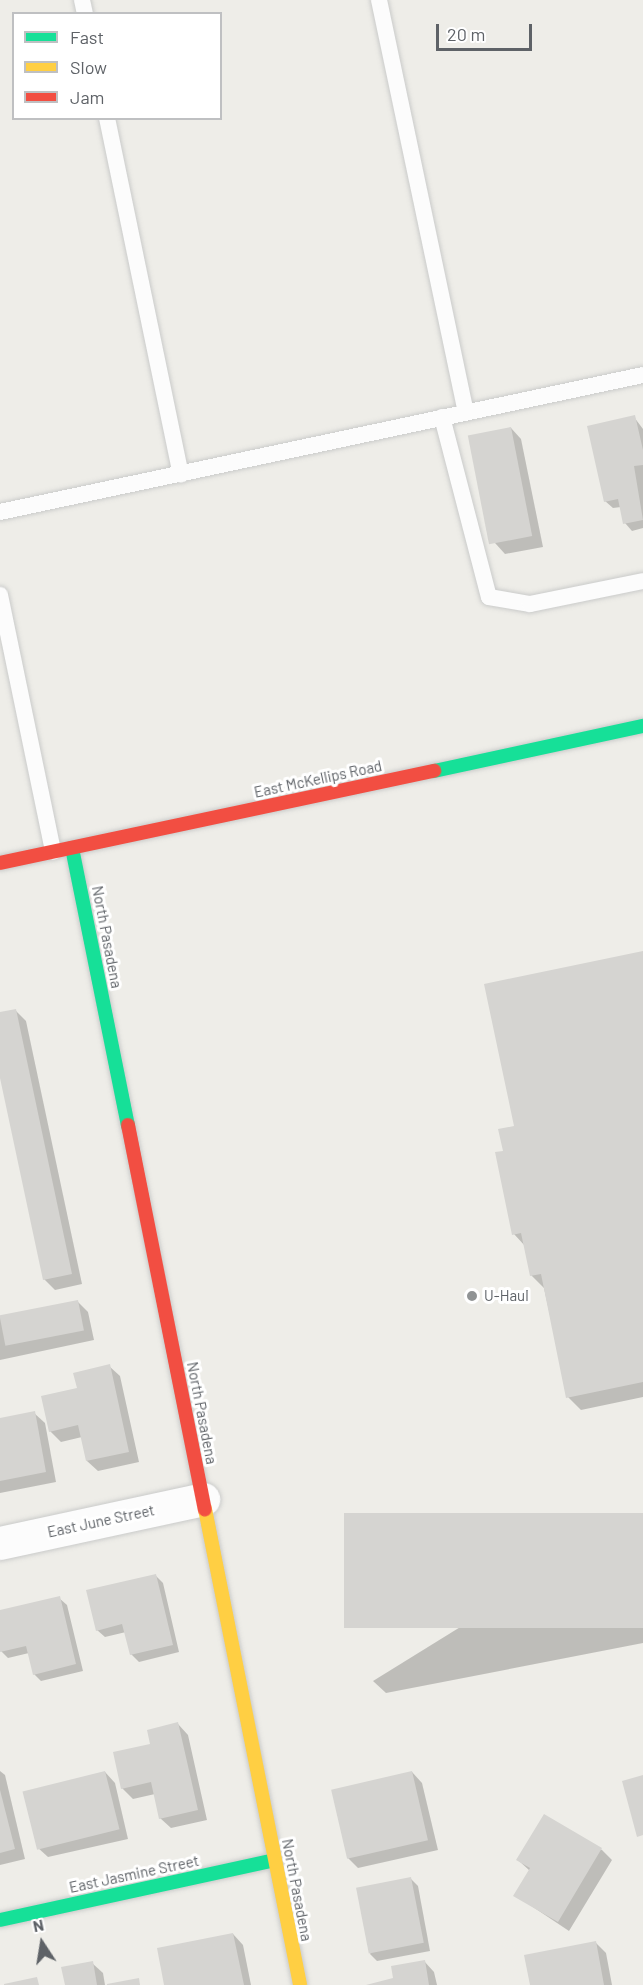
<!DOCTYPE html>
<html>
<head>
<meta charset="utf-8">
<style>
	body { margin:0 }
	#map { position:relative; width:643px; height:1985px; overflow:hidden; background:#eeede8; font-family:Barlow,sans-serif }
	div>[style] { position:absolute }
	.shadow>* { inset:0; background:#0003 }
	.building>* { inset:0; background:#d5d4d1; transform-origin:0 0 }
	.roads { filter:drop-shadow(0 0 2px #cacbca) drop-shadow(0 0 2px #cacbca) }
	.lane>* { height:16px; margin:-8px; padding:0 8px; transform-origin:8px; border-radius:8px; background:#fcfcfc }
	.street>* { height:33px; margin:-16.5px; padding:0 16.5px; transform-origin:16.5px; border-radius:16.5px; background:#fcfcfc }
	.fast>* { height:14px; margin:-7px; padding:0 7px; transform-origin:7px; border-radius:7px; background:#16e098 }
	.slow>* { height:14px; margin:-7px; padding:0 7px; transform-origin:7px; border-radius:7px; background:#ffcf43 }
	.jam>* { height:14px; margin:-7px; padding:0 7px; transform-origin:7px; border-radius:7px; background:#f24e42 }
	.dots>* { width:16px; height:16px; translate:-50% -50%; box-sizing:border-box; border:3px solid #fff; border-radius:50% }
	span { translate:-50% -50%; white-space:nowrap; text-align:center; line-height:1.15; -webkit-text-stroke:6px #fff; paint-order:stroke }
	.street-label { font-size:15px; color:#5e6267 }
	.poi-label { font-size:15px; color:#5e6267 }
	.left { translate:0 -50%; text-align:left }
	.legend { position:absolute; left:12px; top:12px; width:210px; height:108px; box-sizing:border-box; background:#fff; border:2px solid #bfc0c2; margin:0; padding:8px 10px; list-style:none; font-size:18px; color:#5e6267 }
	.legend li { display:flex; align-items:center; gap:12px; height:30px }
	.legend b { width:30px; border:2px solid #bfc0c2 }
	.north { position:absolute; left:12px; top:1913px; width:60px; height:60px; -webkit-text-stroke:4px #fff; paint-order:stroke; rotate:348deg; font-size:16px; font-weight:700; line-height:24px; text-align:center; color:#5e6267 }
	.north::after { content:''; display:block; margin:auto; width:21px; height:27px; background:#5e6267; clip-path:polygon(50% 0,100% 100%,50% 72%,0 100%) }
	.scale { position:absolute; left:436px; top:24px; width:96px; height:27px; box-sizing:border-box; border:3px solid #5e6267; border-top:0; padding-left:8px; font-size:18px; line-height:21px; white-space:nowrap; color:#5e6267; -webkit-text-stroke:4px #fff; paint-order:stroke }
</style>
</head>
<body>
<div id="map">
	<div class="shadow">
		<div style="clip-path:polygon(634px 417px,643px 429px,643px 528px,632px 531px,625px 523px,621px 507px,613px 508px,605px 501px)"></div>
		<div style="clip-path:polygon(511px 428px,521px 439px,543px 547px,505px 554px,495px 543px)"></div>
		<div style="clip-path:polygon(643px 952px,643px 1397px,581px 1410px,568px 1397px,544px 1288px,531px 1275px,525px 1246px,514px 1234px,505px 1152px)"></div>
		<div style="clip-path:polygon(15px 1010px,26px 1021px,82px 1284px,55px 1290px,44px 1279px,0 1071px,0 1014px)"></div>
		<div style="clip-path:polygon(77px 1301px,88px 1312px,94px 1340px,0 1360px,0 1318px)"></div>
		<div style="clip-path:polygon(109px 1366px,120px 1376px,139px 1462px,98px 1471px,87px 1461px,82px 1437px,61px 1442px,50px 1431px)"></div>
		<div style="clip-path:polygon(34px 1413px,45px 1423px,56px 1482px,0 1493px,0 1419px)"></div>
		<div style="clip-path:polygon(643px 1514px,643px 1643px,386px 1693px,373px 1681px)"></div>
		<div style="clip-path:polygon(155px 1575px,163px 1583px,179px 1652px,139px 1662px,131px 1654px,126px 1632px,105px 1637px,97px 1630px)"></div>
		<div style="clip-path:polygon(59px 1598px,67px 1605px,83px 1671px,41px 1681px,34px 1674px,29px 1653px,8px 1658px,1px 1651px,0 1611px)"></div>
		<div style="clip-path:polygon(178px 1724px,188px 1735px,207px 1820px,171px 1828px,160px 1818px,155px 1794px,133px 1799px,122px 1788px,152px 1745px)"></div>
		<div style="clip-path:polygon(0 1771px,5px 1775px,25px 1859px,0 1865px)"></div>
		<div style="clip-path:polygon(105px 1772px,115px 1783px,128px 1839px,48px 1857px,37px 1847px)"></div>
		<div style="clip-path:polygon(412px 1772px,422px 1783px,438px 1850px,358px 1868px,348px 1858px)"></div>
		<div style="clip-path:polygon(544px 1816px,602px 1850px,612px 1860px,569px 1931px,515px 1895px,530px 1871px,518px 1860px)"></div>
		<div style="clip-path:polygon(410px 1878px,418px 1886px,430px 1951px,377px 1961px,370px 1954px)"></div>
		<div style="clip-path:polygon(233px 1934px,243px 1945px,251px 1985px,166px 1985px)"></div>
		<div style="clip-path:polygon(595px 1942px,606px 1953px,612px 1985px,531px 1985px)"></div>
		<div style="clip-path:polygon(424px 1961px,434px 1972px,437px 1985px,369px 1985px,395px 1979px)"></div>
		<div style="clip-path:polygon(92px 1963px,103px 1973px,105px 1985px,66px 1985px)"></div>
	</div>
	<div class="building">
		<div style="clip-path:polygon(635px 415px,643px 450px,643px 465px,634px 466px,643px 520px,623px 524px,618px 499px,604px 502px,587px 426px)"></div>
		<div style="left:511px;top:427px;width:111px;height:44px;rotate:79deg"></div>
		<div style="clip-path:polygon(643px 951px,643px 1382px,566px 1398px,541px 1274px,530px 1276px,521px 1233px,512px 1235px,495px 1152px,503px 1151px,498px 1129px,514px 1126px,484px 984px)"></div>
		<div style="clip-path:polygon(16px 1009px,72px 1274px,43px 1280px,0 1078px,0 1012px)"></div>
		<div style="left:78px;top:1300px;width:31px;height:80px;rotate:79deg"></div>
		<div style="clip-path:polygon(110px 1364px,129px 1452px,86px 1461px,78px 1425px,49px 1432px,41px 1396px,77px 1388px,73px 1373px)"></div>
		<div style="clip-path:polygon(35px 1411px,46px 1472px,0 1481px,0 1418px)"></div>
		<div style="left:643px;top:1513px;width:115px;height:299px;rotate:90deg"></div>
		<div style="clip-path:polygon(156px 1574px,173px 1645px,130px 1655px,122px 1624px,96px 1631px,86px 1590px)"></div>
		<div style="clip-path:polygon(60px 1596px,76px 1664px,33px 1675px,26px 1646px,0 1652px,0 1610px)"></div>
		<div style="clip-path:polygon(178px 1722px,198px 1810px,159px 1819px,151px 1782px,121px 1789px,113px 1752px,150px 1744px,147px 1730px)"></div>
		<div style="left:105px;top:1771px;width:60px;height:85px;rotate:76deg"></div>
		<div style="left:412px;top:1771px;width:71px;height:83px;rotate:77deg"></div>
		<div style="clip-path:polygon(643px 1775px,643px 1835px,637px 1837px,622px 1781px)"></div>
		<div style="clip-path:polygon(0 1790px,15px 1849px,0 1853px)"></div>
		<div style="clip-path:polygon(544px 1814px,602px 1848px,558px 1922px,513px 1896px,530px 1868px,516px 1860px)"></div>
		<div style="left:411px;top:1877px;width:67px;height:56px;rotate:79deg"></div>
		<div style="clip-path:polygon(233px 1933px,244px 1985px,164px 1985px,157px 1948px)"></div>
		<div style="clip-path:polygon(596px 1941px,604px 1985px,530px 1985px,524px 1955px)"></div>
		<div style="clip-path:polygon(425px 1960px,429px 1985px,366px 1985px,393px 1978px,391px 1966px)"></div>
		<div style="clip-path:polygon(93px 1961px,97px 1985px,65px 1985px,61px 1967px)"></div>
		<div style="clip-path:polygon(37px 1977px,39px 1985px,4px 1985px,4px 1984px)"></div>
		<div style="clip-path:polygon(139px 1978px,140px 1985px,107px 1985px,107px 1984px)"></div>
	</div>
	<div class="roads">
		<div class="lane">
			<div style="left:82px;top:0;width:14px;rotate:78deg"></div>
			<div style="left:379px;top:0;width:421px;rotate:78.1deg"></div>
			<div style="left:107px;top:118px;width:364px;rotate:78.3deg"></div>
			<div style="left:442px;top:417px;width:186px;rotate:75.4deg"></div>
			<div style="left:489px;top:597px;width:42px;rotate:9.7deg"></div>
			<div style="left:530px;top:604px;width:115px;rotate:-11.5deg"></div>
			<div style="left:0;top:512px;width:657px;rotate:-12.03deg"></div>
			<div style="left:0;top:595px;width:262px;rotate:78.3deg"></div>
		</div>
		<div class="street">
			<div style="left:0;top:1543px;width:208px;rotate:-12.2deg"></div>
		</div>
		<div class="fast">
			<div style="left:434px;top:771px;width:214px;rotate:-12.2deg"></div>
			<div style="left:72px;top:848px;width:283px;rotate:78.6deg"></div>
			<div style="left:0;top:1920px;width:281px;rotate:-12.3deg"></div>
		</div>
		<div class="slow">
			<div style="left:205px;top:1509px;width:485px;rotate:78.7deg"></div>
		</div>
		<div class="jam">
			<div style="left:0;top:863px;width:444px;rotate:-12deg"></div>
			<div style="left:128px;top:1125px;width:392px;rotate:78.7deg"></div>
		</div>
	</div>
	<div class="dots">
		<div style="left:472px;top:1296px;background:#909394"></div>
	</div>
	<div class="street-label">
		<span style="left:318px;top:779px;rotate:-12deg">East McKellips Road</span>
		<span style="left:107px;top:937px;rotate:79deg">North Pasadena</span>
		<span style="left:202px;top:1413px;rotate:79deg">North Pasadena</span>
		<span style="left:101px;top:1521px;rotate:-12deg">East June Street</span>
		<span style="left:134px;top:1874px;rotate:-12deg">East Jasmine Street</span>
		<span style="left:297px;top:1890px;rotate:79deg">North Pasadena</span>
	</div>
	<div class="poi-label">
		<span class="left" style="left:484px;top:1296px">U-Haul</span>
	</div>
	<ul class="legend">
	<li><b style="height:8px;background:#16e098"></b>Fast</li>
	<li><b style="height:8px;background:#ffcf43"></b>Slow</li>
	<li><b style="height:8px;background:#f24e42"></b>Jam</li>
	</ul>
	<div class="north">N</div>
	<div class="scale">20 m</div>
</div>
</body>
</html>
